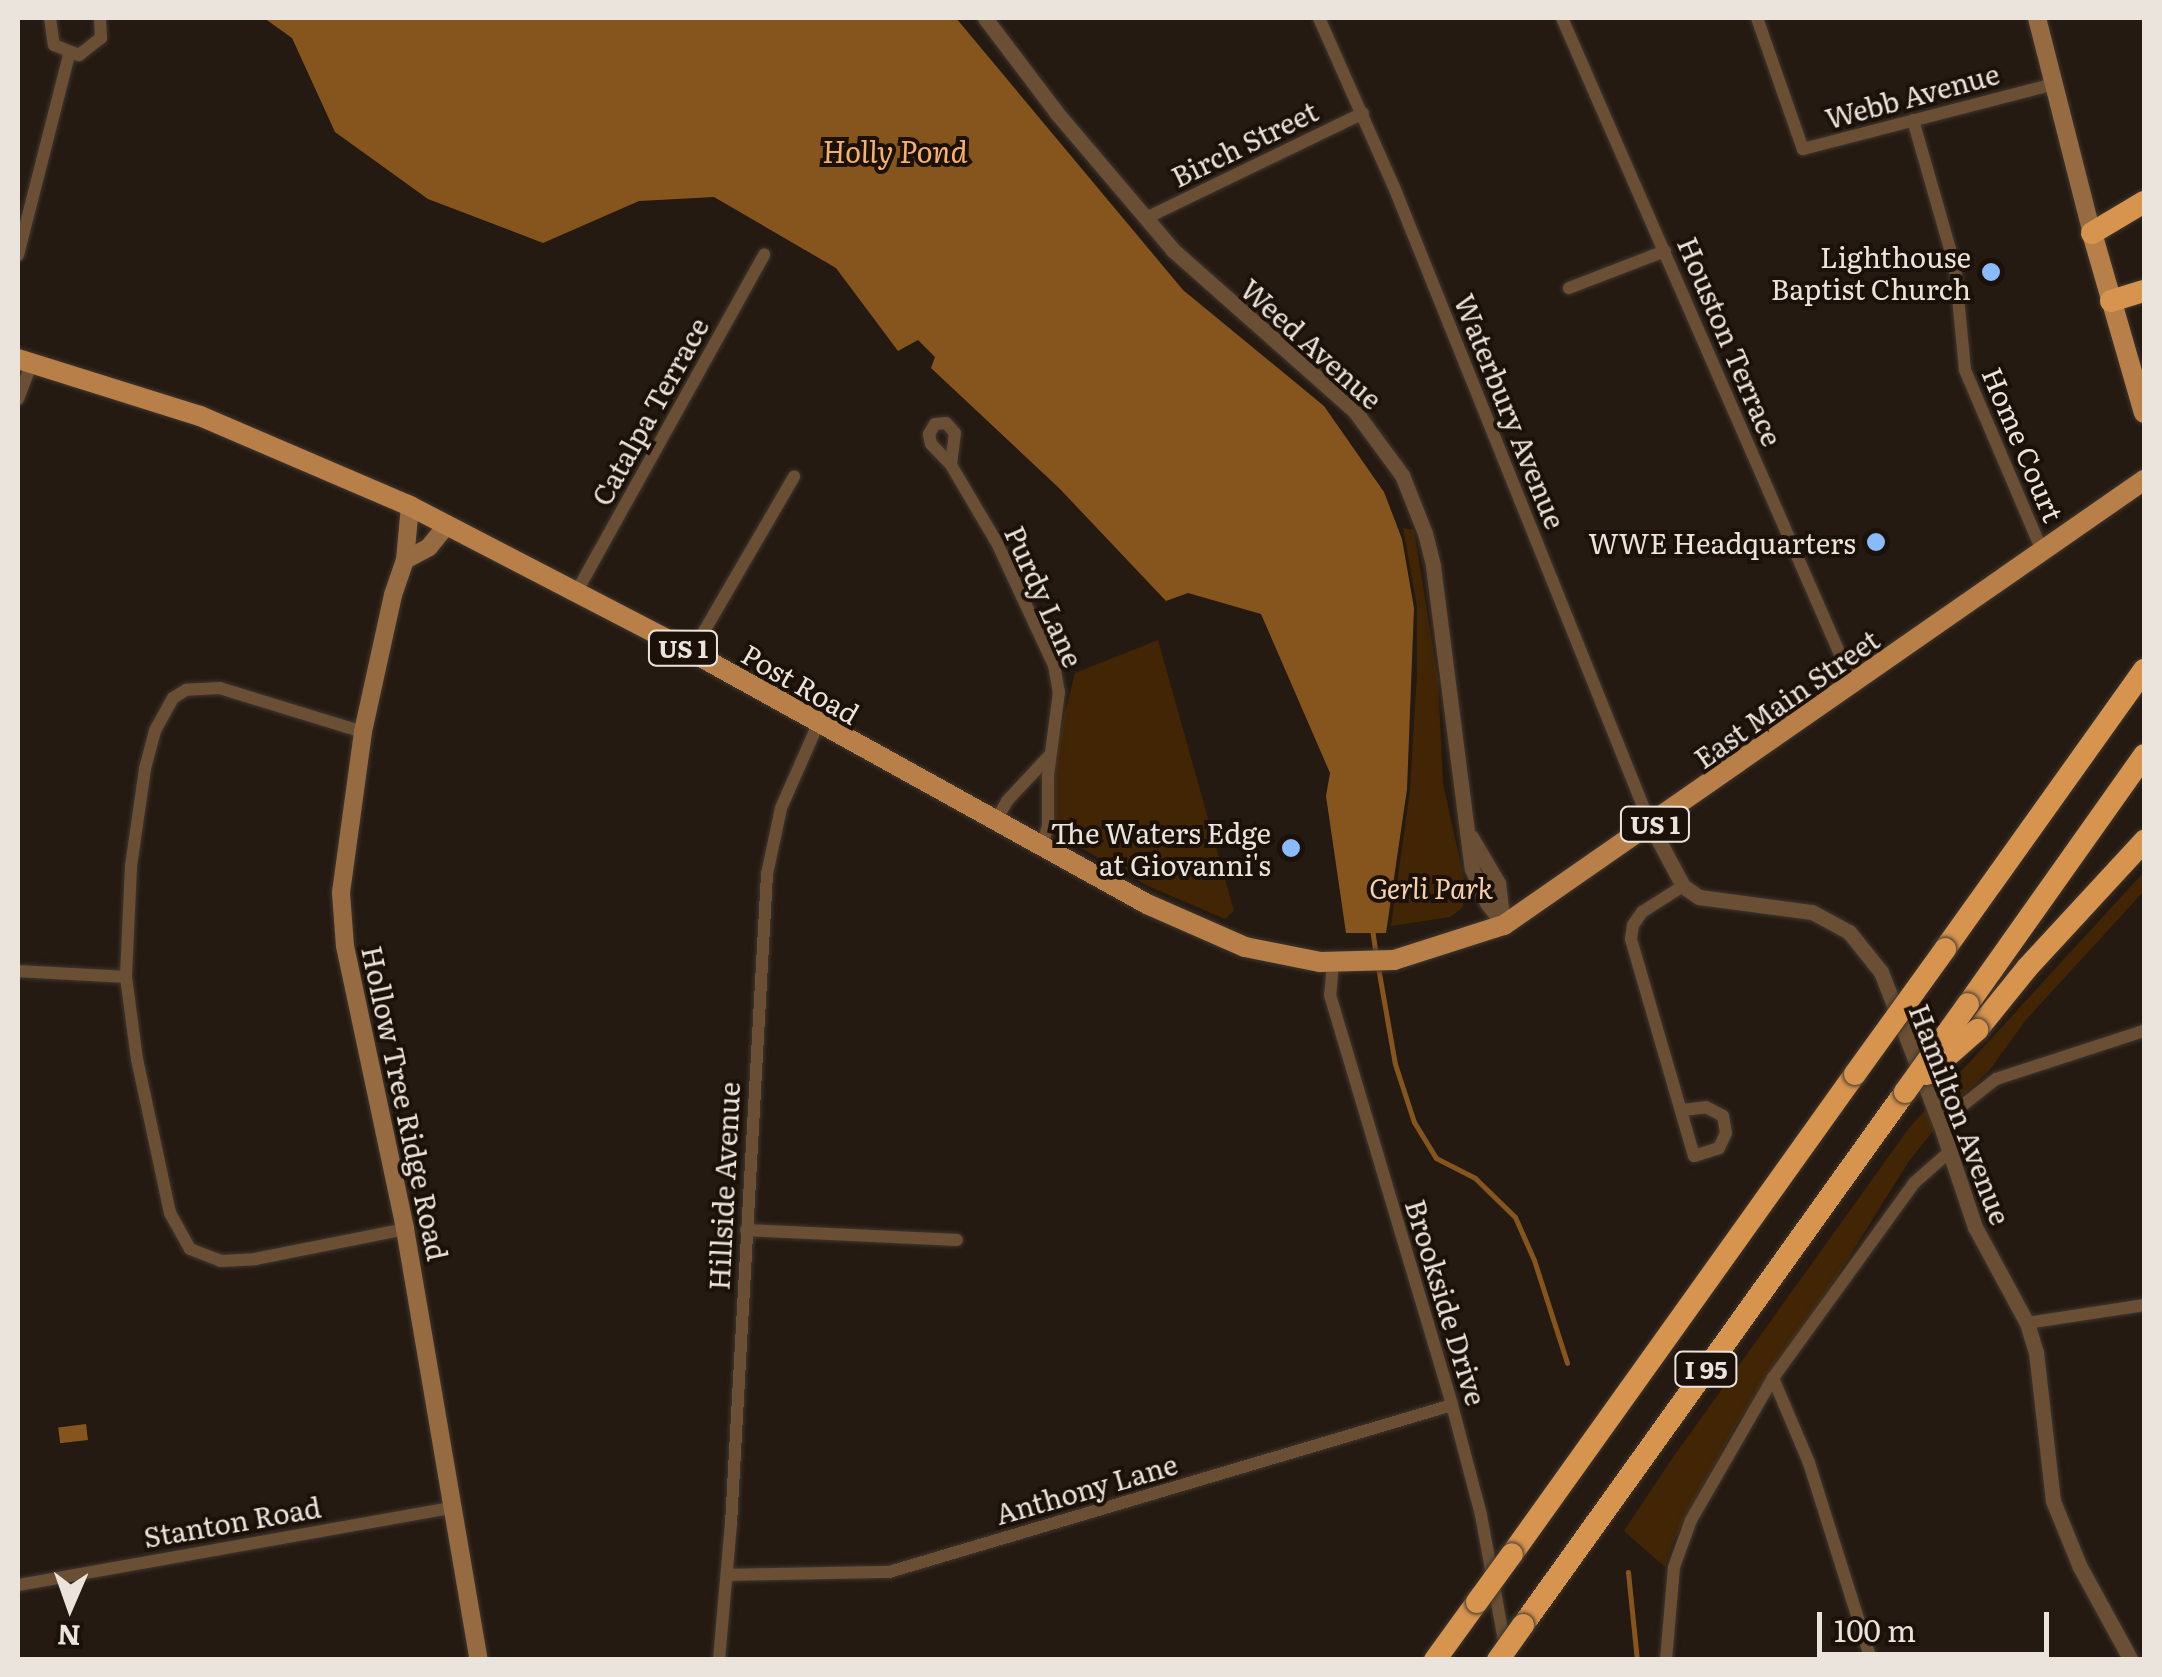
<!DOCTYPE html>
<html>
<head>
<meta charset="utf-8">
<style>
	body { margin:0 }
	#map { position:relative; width:2162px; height:1677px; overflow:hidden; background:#241a11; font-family:Literata,serif }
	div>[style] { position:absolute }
	.green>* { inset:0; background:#412504 }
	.water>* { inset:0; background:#86551e; transform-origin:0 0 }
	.stream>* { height:5px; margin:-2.5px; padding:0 2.5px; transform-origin:2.5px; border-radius:2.5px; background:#86551e }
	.roads { filter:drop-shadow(0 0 2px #40362e) drop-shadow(0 0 2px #40362e) }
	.minor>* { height:12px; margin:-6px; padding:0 6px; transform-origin:6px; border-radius:6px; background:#6a4f35 }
	.tertiary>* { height:15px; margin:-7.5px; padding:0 7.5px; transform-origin:7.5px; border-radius:7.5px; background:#6a4f35 }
	.secondary>* { height:18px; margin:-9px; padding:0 9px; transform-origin:9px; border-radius:9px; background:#966b41 }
	.primary>* { height:20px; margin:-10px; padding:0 10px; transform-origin:10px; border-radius:10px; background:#b88048 }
	.motorway>* { height:22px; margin:-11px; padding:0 11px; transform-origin:11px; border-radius:11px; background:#d7944f }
	.bridges { filter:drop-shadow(0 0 2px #40362e) drop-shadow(0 0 2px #40362e) }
	.motorway-bridge>* { height:22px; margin:-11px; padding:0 11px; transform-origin:11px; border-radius:11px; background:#d7944f }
	.dots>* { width:28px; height:28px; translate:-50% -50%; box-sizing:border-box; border:5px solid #1b1108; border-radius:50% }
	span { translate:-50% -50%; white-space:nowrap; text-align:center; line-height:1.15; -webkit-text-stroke:8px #1b1108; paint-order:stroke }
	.shield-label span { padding:2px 8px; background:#1b1108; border:2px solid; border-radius:8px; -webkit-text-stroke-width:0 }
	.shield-label { font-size:25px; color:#ebe4dd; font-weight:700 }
	.street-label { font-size:28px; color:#ebe4dd }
	.poi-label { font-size:28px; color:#ebe4dd }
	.right { translate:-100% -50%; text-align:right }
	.park-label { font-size:28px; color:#f4d0b0; font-style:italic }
	.water-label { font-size:30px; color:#f6b16c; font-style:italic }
	.frame { position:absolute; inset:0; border:20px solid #ebe4dd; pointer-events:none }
	.north { position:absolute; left:20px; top:1557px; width:100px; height:100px; -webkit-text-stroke:8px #1b1108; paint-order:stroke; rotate:182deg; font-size:28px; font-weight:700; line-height:40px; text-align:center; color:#ebe4dd }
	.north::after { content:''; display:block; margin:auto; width:35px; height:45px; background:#ebe4dd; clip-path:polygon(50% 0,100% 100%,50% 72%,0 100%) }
	.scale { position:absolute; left:1817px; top:1612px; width:232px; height:45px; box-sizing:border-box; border:5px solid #ebe4dd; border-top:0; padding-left:12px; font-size:30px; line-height:35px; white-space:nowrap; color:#ebe4dd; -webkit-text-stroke:8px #1b1108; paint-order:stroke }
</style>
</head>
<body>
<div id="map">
	<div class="green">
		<div style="clip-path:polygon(1403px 528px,1414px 530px,1438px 679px,1443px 784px,1467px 892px,1462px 908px,1450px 917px,1391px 926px,1410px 790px,1417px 674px,1417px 606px)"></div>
		<div style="clip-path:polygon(1158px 640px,1234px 911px,1225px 919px,1148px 886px,1060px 836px,1054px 820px,1052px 764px,1075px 673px)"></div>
		<div style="clip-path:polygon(2144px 872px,2144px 891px,2025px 1021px,1989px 1071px,1958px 1100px,1909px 1161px,1783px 1363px,1738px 1422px,1674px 1540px,1665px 1567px,1624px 1531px,1674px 1456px,1909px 1128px)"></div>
	</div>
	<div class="water">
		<div style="clip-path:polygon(264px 18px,956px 18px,1183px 290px,1324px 406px,1384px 492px,1402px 539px,1414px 608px,1407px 789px,1386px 933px,1346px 933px,1326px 796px,1330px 773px,1261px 614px,1188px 593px,1166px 601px,1059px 488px,931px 368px,935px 357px,918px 340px,898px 351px,836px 268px,714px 197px,639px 201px,543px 243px,428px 199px,335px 132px,292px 38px)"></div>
		<div style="left:86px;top:1424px;width:16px;height:28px;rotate:83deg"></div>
	</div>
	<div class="stream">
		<div style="left:1372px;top:928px;width:28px;rotate:82deg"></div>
		<div style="left:1378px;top:967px;width:98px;rotate:80.1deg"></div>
		<div style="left:1395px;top:1064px;width:61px;rotate:71.9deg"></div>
		<div style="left:1414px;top:1122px;width:42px;rotate:58.6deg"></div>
		<div style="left:1436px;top:1158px;width:44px;rotate:27.1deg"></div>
		<div style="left:1475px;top:1178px;width:56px;rotate:44.3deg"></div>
		<div style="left:1515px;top:1217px;width:47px;rotate:66.2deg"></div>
		<div style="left:1534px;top:1260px;width:108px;rotate:72.2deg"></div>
		<div style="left:1628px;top:1572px;width:88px;rotate:84.2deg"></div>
	</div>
	<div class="roads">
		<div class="minor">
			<div style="left:50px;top:18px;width:27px;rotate:82deg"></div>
			<div style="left:54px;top:45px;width:27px;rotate:22deg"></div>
			<div style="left:79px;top:55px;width:28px;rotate:-38deg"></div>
			<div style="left:101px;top:38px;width:20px;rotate:-93deg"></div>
			<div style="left:1319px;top:18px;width:185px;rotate:66.1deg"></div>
			<div style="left:1394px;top:187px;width:689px;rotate:68.09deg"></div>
			<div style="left:1562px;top:18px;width:727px;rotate:66.4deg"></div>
			<div style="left:1757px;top:18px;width:139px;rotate:70.7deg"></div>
			<div style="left:1803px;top:149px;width:259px;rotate:-14.5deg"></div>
			<div style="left:1913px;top:120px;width:152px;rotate:74deg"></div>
			<div style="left:1955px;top:266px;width:104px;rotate:84.5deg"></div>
			<div style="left:1965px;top:370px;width:199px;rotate:66.9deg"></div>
			<div style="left:1146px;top:218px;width:241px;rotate:-25.8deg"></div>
			<div style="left:18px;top:255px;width:206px;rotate:-75.7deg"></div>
			<div style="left:1569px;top:288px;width:103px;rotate:-21.1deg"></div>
			<div style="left:18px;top:399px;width:39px;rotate:-69deg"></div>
			<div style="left:951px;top:465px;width:32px;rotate:-83deg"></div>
			<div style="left:955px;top:433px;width:13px;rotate:-132deg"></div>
			<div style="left:946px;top:423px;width:11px;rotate:175deg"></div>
			<div style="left:935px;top:424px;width:12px;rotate:121deg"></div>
			<div style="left:929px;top:434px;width:10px;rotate:79deg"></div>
			<div style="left:931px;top:444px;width:29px;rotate:46deg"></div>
			<div style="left:951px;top:465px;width:91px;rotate:59.5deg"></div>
			<div style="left:997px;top:543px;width:135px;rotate:65deg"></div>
			<div style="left:1054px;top:665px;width:27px;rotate:80deg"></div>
			<div style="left:1059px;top:692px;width:85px;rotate:97.5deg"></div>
			<div style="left:1048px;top:776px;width:50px;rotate:90deg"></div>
			<div style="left:1048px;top:826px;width:22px;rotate:108deg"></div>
			<div style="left:577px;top:591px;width:385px;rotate:-60.9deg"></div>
			<div style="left:692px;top:652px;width:203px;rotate:-59.8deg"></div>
			<div style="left:363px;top:732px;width:150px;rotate:-162.9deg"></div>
			<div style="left:220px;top:688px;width:34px;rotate:177deg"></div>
			<div style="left:186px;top:690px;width:15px;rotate:148deg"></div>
			<div style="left:173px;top:698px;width:38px;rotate:119deg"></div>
			<div style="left:155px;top:731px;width:39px;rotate:105deg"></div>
			<div style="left:145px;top:769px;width:98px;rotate:98.2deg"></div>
			<div style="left:131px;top:866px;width:111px;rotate:92.6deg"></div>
			<div style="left:126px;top:977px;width:83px;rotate:82.4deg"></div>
			<div style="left:137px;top:1059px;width:157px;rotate:77.9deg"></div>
			<div style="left:170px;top:1213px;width:41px;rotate:60.9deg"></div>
			<div style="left:190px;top:1249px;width:33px;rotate:21deg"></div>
			<div style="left:221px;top:1261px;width:34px;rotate:-3deg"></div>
			<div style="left:255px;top:1259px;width:153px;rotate:-11.3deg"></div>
			<div style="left:995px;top:822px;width:24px;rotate:-60deg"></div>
			<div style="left:1007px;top:801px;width:60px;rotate:-47deg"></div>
			<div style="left:1333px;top:963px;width:32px;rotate:95deg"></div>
			<div style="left:1330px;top:995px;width:428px;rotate:73.4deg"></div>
			<div style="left:1452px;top:1405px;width:114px;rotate:75.2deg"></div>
			<div style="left:1481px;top:1515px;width:133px;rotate:79.6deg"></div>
			<div style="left:18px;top:971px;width:108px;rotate:3.2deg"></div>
			<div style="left:1683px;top:1110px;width:23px;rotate:-7deg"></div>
			<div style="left:1706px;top:1107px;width:19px;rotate:28deg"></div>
			<div style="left:1723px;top:1116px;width:17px;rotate:80deg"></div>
			<div style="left:1726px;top:1133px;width:17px;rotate:115deg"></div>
			<div style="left:1719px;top:1148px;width:26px;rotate:162deg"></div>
			<div style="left:1694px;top:1156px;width:226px;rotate:-106.2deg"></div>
			<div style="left:1631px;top:939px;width:14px;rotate:-82deg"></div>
			<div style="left:1633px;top:925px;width:16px;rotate:-55deg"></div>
			<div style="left:1642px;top:912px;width:49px;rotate:-32.4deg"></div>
			<div style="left:1940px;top:1123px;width:71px;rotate:-38.2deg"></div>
			<div style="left:1996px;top:1079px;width:156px;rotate:-18deg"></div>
			<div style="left:746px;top:1230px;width:211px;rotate:2.7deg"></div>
			<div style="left:2027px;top:1323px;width:118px;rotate:-8.7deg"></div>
			<div style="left:1773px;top:1378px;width:92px;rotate:67deg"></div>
			<div style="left:1809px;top:1463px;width:207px;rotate:72.5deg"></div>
			<div style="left:728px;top:1575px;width:161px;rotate:-1.1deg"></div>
			<div style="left:889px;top:1572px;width:587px;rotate:-16.52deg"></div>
			<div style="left:18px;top:1585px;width:444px;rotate:-10.1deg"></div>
			<div style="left:719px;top:1660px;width:137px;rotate:-85deg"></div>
			<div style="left:731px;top:1524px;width:651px;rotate:-86.83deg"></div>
			<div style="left:767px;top:874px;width:67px;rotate:-78deg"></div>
			<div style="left:781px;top:808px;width:92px;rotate:-66.2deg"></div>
			<div style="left:1666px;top:1660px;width:93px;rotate:-85.1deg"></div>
			<div style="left:1674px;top:1567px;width:50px;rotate:-70.1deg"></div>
			<div style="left:1691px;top:1520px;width:164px;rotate:-60deg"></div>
			<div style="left:1773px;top:1378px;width:241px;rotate:-54.1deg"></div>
			<div style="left:1914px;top:1183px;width:45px;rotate:-41.4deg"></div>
		</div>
		<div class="tertiary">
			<div style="left:985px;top:18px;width:118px;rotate:52.9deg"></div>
			<div style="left:1056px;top:112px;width:181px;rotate:49.7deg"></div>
			<div style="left:1173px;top:250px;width:242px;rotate:41.5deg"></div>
			<div style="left:1354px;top:410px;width:81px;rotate:53.6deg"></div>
			<div style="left:1402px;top:475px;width:62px;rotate:68.4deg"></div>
			<div style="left:1425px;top:533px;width:34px;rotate:76deg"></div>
			<div style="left:1433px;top:566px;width:305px;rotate:82.7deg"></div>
			<div style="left:1472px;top:869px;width:37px;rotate:66deg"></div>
			<div style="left:1487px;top:903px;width:28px;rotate:52deg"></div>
			<div style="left:1651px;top:826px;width:68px;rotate:61.9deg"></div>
			<div style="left:1683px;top:886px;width:19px;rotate:35deg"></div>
			<div style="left:1699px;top:897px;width:114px;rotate:7.6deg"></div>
			<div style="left:1812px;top:912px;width:42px;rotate:28.4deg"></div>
			<div style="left:1849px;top:932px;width:51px;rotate:51.3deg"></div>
			<div style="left:1881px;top:972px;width:162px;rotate:68.7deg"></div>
			<div style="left:1940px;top:1123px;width:110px;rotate:71.4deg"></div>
			<div style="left:1975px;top:1227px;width:109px;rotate:61.6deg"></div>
			<div style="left:2027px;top:1323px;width:30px;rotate:73deg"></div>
			<div style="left:2036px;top:1352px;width:150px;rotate:83.5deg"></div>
			<div style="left:2053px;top:1501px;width:71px;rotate:67.8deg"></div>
			<div style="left:2080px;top:1567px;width:106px;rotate:61.3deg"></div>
			<div style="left:1471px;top:837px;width:53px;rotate:59.6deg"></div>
			<div style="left:1498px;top:883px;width:38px;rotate:83deg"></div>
		</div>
		<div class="secondary">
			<div style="left:2037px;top:18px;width:222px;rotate:75.7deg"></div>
			<div style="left:410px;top:506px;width:54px;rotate:95.3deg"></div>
			<div style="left:405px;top:560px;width:37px;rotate:109deg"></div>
			<div style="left:393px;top:595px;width:140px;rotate:102.4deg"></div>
			<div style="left:363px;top:732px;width:162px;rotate:97.8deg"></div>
			<div style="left:341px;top:893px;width:53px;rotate:85.7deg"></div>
			<div style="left:345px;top:946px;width:289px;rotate:78deg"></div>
			<div style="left:405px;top:1229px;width:437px;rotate:80.3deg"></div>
			<div style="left:405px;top:560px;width:27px;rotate:-28deg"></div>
			<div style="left:429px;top:547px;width:28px;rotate:-51deg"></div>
		</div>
		<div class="primary">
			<div style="left:2092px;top:233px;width:187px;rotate:73.9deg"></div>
			<div style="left:18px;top:359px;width:191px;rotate:17.4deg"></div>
			<div style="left:200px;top:416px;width:228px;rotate:23.2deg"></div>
			<div style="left:410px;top:506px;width:315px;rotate:27.4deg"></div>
			<div style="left:690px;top:651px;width:522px;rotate:28.97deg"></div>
			<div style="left:1147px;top:904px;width:107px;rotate:23.7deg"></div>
			<div style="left:1245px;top:947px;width:76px;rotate:11.3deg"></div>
			<div style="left:1320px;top:962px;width:74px;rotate:-1.5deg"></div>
			<div style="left:1394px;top:960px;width:115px;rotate:-17.7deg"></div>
			<div style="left:1504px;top:925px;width:780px;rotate:-34.81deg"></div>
		</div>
		<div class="motorway">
			<div style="left:2092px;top:233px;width:61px;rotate:-30.8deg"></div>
			<div style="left:2111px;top:301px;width:34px;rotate:-17deg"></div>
			<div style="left:1945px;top:949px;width:343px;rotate:-54.5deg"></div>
			<div style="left:1968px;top:1004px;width:305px;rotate:-54.7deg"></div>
			<div style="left:1977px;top:1030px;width:80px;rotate:-51.1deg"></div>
			<div style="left:2027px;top:968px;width:173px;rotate:-47.3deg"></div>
			<div style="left:1512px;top:1554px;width:590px;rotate:-54.45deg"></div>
			<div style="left:1523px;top:1625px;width:656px;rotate:-54.37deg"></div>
			<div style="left:1435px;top:1660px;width:72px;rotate:-54.1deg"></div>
		</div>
	</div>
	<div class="bridges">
		<div class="motorway-bridge">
			<div style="left:1855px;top:1074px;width:154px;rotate:-54.2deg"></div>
			<div style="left:1927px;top:1074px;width:67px;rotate:-41.3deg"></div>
			<div style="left:1905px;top:1092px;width:108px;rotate:-54.4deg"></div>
			<div style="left:1477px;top:1602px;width:59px;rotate:-53.9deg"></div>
			<div style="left:1498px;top:1660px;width:43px;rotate:-54.5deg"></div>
		</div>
	</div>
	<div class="dots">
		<div style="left:1991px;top:272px;background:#88bafc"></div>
		<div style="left:1876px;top:542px;background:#88bafc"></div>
		<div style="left:1291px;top:848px;background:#88bafc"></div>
	</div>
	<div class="shield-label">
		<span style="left:683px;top:648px">US 1</span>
		<span style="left:1655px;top:824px">US 1</span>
		<span style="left:1706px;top:1369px">I 95</span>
	</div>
	<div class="street-label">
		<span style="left:1912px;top:95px;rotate:-15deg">Webb Avenue</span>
		<span style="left:1244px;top:143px;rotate:-26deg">Birch Street</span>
		<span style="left:1731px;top:341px;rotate:67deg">Houston Terrace</span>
		<span style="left:1312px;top:343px;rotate:42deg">Weed Avenue</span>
		<span style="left:649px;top:411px;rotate:-61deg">Catalpa Terrace</span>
		<span style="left:1511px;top:411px;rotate:68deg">Waterbury Avenue</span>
		<span style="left:2024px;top:444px;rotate:67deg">Home Court</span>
		<span style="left:1045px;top:596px;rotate:66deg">Purdy Lane</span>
		<span style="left:801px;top:683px;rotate:30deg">Post Road</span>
		<span style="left:1786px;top:698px;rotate:-35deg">East Main Street</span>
		<span style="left:406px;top:1103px;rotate:78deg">Hollow Tree Ridge Road</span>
		<span style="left:1961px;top:1114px;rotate:69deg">Hamilton Avenue</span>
		<span style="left:723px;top:1186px;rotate:-87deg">Hillside Avenue</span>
		<span style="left:1447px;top:1302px;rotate:73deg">Brookside Drive</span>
		<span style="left:1086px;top:1488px;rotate:-16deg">Anthony Lane</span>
		<span style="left:232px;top:1521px;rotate:-10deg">Stanton Road</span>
	</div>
	<div class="poi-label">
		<span class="right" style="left:1971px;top:272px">Lighthouse<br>Baptist Church</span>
		<span class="right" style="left:1856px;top:542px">WWE Headquarters</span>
		<span class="right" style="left:1271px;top:848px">The Waters Edge<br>at Giovanni's</span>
	</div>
	<div class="park-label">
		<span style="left:1431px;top:887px">Gerli Park</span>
	</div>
	<div class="water-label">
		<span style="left:895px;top:150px">Holly Pond</span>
	</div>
	<div class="frame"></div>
	<div class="north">N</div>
	<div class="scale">100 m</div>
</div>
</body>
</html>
